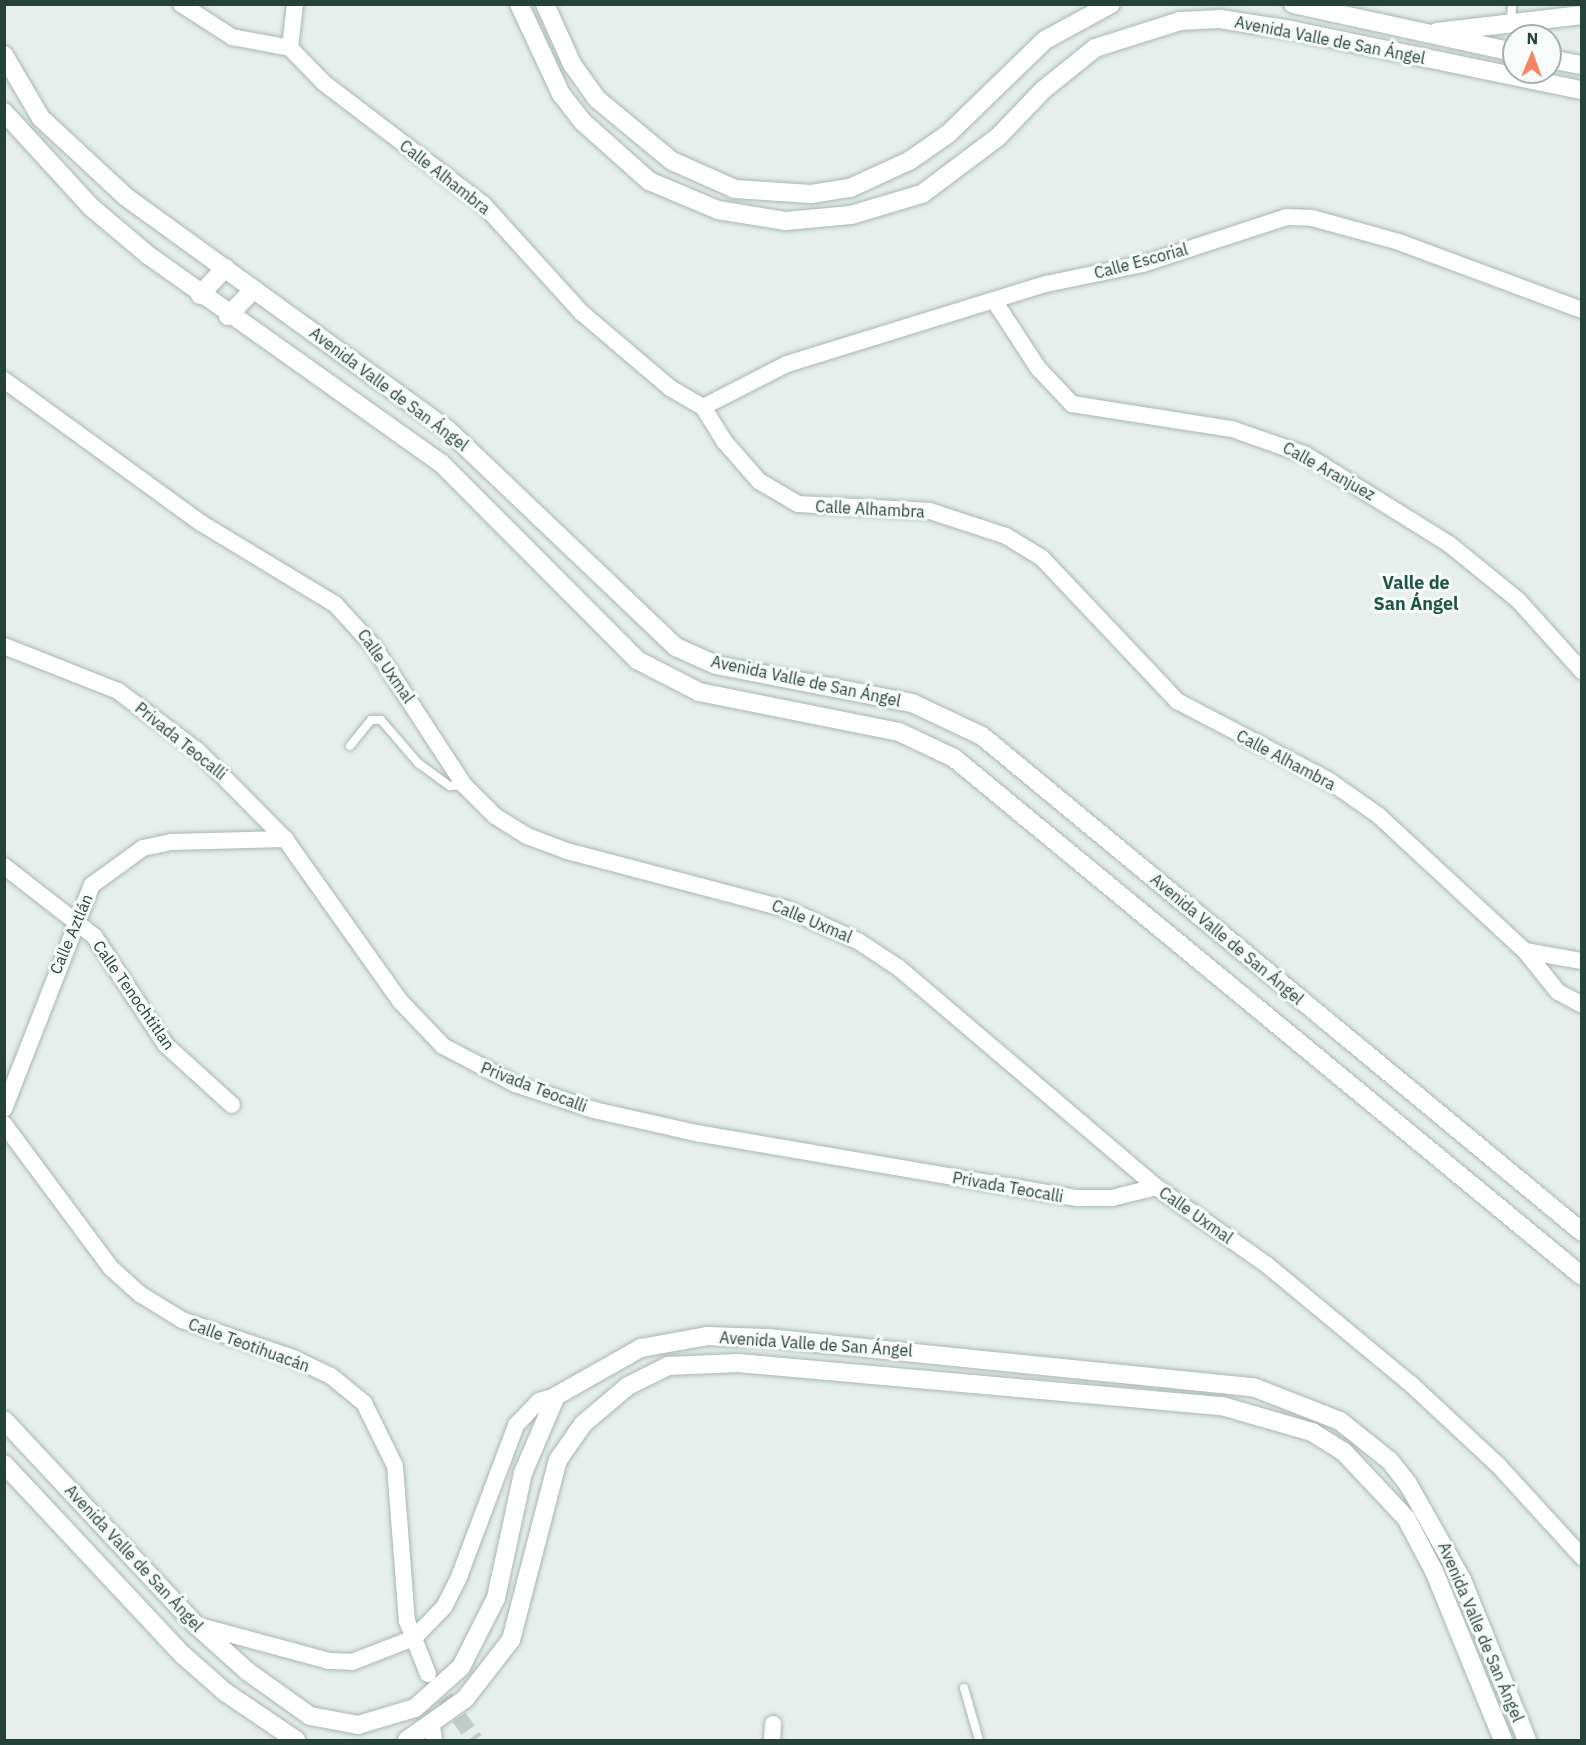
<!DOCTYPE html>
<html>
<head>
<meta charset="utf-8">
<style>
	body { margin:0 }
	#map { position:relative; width:1586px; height:1745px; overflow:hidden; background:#e6efeb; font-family:"IBM Plex Sans",sans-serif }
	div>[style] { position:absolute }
	.street-tunnel>* { height:16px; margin-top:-8px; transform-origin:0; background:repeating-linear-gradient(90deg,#bfccc8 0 16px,transparent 0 24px) }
	.roads { filter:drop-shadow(0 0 2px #a8b8b2) drop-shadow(0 0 2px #a8b8b2) }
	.lane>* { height:8px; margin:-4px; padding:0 4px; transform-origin:4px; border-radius:4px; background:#fff }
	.street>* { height:16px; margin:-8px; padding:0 8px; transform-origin:8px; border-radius:8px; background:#fff }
	.secondary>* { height:18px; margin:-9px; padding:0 9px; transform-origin:9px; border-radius:9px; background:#fff }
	span { translate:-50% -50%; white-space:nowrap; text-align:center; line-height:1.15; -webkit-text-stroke:6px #f7fbf9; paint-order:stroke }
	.street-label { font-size:16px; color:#24423a }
	.neighbourhood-label { font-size:18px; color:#1f5548; font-weight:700 }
	.frame { position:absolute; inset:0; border:6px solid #24423a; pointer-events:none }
	.north { position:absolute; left:1502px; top:24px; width:60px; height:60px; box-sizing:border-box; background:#f7fbf9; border:2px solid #a3b1ad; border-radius:50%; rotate:1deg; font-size:16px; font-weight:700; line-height:24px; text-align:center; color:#24423a }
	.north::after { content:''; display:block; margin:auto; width:21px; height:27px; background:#f4845f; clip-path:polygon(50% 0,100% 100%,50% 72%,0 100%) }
</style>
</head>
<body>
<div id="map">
	<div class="street-tunnel">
		<div style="left:431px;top:1678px;width:76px;rotate:54.6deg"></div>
	</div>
	<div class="roads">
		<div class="lane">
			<div style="left:1511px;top:20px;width:16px;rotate:-86deg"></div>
			<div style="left:350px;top:746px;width:33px;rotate:-51deg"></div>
			<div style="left:371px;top:720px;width:10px"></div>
			<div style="left:381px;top:720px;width:57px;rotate:49.3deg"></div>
			<div style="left:418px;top:763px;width:39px;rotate:36deg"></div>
			<div style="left:450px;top:786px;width:14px;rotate:-4deg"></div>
			<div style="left:964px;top:1688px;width:54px;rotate:73.9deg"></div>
		</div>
		<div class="street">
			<div style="left:181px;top:4px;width:61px;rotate:32.9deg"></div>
			<div style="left:232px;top:37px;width:59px;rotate:10.7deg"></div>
			<div style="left:290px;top:48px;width:49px;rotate:45.8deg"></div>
			<div style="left:324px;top:83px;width:200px;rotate:37.3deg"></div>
			<div style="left:483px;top:204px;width:147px;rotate:47.8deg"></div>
			<div style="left:582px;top:313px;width:116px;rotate:40.4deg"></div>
			<div style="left:670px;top:388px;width:38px;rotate:30deg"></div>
			<div style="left:703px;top:407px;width:40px;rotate:58deg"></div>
			<div style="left:724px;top:441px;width:53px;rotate:48.8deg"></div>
			<div style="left:759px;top:481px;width:45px;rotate:30.5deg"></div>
			<div style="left:798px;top:504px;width:132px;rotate:3deg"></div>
			<div style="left:930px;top:511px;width:80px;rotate:18.2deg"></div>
			<div style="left:1006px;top:536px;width:42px;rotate:31.4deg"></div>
			<div style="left:1042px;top:558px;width:197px;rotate:46.6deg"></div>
			<div style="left:1177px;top:701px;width:170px;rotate:27.6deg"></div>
			<div style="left:1328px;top:780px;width:61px;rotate:35deg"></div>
			<div style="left:1378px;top:815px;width:200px;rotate:42.8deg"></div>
			<div style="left:1525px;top:951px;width:58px;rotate:10deg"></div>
			<div style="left:290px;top:48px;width:44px;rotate:-83.5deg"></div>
			<div style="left:995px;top:302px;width:79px;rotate:56.9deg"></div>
			<div style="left:1038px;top:368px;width:50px;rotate:46.6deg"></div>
			<div style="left:1072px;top:404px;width:162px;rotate:8.9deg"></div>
			<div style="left:1232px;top:429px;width:78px;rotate:19.4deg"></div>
			<div style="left:1306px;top:455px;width:168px;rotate:31.9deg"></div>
			<div style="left:1449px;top:544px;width:89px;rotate:39.1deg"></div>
			<div style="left:1518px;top:600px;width:96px;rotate:48deg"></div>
			<div style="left:4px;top:380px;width:243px;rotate:36deg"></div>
			<div style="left:201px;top:523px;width:157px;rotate:31.2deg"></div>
			<div style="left:335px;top:604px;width:58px;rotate:47.8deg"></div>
			<div style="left:374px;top:647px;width:165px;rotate:56.9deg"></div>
			<div style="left:464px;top:785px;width:44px;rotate:45deg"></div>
			<div style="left:495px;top:816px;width:38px;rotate:32deg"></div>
			<div style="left:527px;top:836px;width:43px;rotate:20.6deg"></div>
			<div style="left:567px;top:851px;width:228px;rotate:14.8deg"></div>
			<div style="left:787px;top:909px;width:78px;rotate:24.3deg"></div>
			<div style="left:858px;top:941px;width:49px;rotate:33.4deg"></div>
			<div style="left:899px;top:968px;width:338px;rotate:40.4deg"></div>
			<div style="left:1156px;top:1187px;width:136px;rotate:35.1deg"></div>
			<div style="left:1267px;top:1265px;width:187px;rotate:39.6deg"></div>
			<div style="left:1411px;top:1384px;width:119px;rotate:43deg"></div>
			<div style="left:1498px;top:1465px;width:125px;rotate:47.6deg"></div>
			<div style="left:703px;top:407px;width:94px;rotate:-27.1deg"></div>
			<div style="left:787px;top:364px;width:271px;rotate:-17.2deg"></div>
			<div style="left:1046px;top:284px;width:99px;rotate:-11.7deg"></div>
			<div style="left:1143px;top:264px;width:151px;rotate:-18.1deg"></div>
			<div style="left:1287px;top:217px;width:25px;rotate:2deg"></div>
			<div style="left:1312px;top:218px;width:90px;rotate:15.4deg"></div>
			<div style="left:1399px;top:242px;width:195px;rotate:20.4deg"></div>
			<div style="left:4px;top:646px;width:123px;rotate:21.5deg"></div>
			<div style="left:118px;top:691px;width:100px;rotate:36.9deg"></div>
			<div style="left:198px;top:751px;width:124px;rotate:45.3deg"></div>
			<div style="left:285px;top:839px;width:200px;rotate:54.6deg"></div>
			<div style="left:401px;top:1002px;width:61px;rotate:46.3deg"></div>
			<div style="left:443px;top:1046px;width:81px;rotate:27.8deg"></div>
			<div style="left:515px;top:1084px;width:83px;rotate:18.2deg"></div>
			<div style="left:594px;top:1110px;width:105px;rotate:12.7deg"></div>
			<div style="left:696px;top:1133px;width:387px;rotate:9.7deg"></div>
			<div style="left:1077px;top:1198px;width:35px"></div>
			<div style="left:1112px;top:1198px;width:45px;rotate:-14deg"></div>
			<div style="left:4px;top:866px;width:114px;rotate:37.9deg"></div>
			<div style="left:94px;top:936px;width:131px;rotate:56.6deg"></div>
			<div style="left:166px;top:1045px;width:89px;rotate:42.3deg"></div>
			<div style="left:1525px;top:951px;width:53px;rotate:51.2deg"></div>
			<div style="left:1558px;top:992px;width:27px;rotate:28deg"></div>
			<div style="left:4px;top:1109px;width:241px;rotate:-68.6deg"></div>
			<div style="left:92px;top:885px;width:63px;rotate:-36deg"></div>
			<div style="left:143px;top:848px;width:29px;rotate:-12deg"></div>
			<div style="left:171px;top:842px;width:114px;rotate:-1.5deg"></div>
			<div style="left:4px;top:1124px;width:179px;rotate:53.4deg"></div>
			<div style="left:111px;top:1268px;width:39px;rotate:42deg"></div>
			<div style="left:140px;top:1294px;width:49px;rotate:31.8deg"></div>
			<div style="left:182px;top:1320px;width:117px;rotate:18.9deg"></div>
			<div style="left:293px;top:1358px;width:42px;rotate:25.3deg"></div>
			<div style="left:331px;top:1376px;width:43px;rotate:39.3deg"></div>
			<div style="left:364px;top:1403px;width:70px;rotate:63.8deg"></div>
			<div style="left:395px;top:1466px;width:155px;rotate:85.6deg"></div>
			<div style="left:407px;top:1621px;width:57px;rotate:68.4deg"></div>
			<div style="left:196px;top:1625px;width:138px;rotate:15.1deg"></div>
			<div style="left:329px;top:1661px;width:23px;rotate:2deg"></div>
			<div style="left:352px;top:1662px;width:66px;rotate:-21.2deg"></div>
			<div style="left:414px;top:1638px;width:43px;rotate:-45.9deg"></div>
			<div style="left:444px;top:1607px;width:34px;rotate:-63deg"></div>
			<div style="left:459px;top:1577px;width:162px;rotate:-69.4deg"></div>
			<div style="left:516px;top:1425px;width:33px;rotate:-46deg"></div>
			<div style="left:539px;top:1401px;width:18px;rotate:-16deg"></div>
			<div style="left:432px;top:1726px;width:14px;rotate:82deg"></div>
			<div style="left:772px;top:1740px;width:16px;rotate:-86deg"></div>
		</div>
		<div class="secondary">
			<div style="left:519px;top:4px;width:99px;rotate:65deg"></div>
			<div style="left:561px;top:94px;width:36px;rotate:52deg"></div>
			<div style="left:583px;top:122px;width:89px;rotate:41.8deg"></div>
			<div style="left:649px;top:181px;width:75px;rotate:22.8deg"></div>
			<div style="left:718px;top:210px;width:69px;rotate:9.2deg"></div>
			<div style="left:786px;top:221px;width:65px;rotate:-5.3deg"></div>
			<div style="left:851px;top:215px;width:74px;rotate:-16.5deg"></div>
			<div style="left:922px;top:194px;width:95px;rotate:-36.9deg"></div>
			<div style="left:998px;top:137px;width:65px;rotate:-46.2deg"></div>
			<div style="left:1043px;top:90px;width:67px;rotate:-38.9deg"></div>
			<div style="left:1095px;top:48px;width:89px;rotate:-17.6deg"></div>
			<div style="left:1180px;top:21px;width:40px;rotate:-2.9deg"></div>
			<div style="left:1220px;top:19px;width:72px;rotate:8.8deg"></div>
			<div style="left:1291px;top:30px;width:297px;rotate:11.7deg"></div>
			<div style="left:545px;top:4px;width:66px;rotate:65.8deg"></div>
			<div style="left:572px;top:64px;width:43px;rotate:54.5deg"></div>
			<div style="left:597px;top:99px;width:97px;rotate:39.6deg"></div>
			<div style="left:672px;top:161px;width:69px;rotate:24deg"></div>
			<div style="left:735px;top:189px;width:76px;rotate:3.8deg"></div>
			<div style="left:811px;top:194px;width:39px;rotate:-9deg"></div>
			<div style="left:850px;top:188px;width:65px;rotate:-24.6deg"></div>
			<div style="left:909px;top:161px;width:47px;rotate:-34.7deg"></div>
			<div style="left:948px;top:134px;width:135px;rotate:-44.1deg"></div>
			<div style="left:1045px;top:40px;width:75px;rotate:-28.6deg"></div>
			<div style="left:1293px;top:4px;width:226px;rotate:12.3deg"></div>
			<div style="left:1437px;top:32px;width:146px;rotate:-6.7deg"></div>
			<div style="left:4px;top:55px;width:73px;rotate:59.6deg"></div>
			<div style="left:41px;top:118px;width:116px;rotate:42.9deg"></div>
			<div style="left:126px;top:197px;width:397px;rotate:35.9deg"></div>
			<div style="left:448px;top:430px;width:315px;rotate:43.6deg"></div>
			<div style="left:676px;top:647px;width:44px;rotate:24.2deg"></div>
			<div style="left:716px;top:665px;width:200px;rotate:11deg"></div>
			<div style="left:912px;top:703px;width:77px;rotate:25.2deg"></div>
			<div style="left:982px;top:736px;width:778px;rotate:39.58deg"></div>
			<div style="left:1550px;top:59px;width:33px;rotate:11deg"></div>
			<div style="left:4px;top:112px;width:129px;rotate:47.5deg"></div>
			<div style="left:91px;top:207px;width:75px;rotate:40.1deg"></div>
			<div style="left:148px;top:255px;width:359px;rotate:35.4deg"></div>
			<div style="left:441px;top:463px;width:278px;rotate:45.1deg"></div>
			<div style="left:637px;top:660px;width:70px;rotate:27.3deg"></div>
			<div style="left:699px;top:692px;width:204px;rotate:11.3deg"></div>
			<div style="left:899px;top:732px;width:61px;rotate:25.3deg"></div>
			<div style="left:954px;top:758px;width:814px;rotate:39.52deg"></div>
			<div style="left:200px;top:295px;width:37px;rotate:-47deg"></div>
			<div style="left:228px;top:316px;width:36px;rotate:-46deg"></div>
			<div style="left:4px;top:1420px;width:281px;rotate:46.9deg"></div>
			<div style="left:196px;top:1625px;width:69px;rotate:42deg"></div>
			<div style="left:247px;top:1671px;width:77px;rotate:35.5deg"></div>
			<div style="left:310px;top:1716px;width:49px;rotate:10.6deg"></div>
			<div style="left:358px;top:1725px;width:59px;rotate:-16.6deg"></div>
			<div style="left:415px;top:1708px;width:62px;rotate:-41.7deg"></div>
			<div style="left:461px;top:1667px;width:77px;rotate:-63.1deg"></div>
			<div style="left:496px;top:1598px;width:128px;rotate:-77.8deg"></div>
			<div style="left:523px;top:1473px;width:84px;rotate:-66.8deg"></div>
			<div style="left:556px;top:1396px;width:98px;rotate:-29.5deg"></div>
			<div style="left:641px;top:1348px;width:67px;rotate:-10.3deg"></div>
			<div style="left:707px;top:1336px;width:60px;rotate:1.9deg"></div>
			<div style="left:767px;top:1338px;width:488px;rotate:5.8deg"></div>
			<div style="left:1253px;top:1387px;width:93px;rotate:21.3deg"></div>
			<div style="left:1340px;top:1421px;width:64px;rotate:38.7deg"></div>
			<div style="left:1390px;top:1461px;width:29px;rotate:52deg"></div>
			<div style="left:1408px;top:1484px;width:110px;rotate:60.6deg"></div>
			<div style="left:1462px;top:1580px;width:173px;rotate:67.9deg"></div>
			<div style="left:4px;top:1464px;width:262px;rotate:46.9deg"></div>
			<div style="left:183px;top:1655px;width:56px;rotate:41.4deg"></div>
			<div style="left:225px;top:1692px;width:86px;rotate:34.1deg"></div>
			<div style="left:407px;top:1740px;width:71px;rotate:-35.3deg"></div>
			<div style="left:465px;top:1699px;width:75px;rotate:-52.1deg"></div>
			<div style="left:511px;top:1640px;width:186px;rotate:-75.4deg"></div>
			<div style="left:558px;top:1460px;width:44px;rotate:-55.2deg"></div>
			<div style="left:583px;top:1424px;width:59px;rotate:-40.2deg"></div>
			<div style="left:628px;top:1386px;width:45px;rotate:-26.6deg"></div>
			<div style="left:668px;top:1366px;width:70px;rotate:-2.5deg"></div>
			<div style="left:738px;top:1363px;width:486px;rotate:5.1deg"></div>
			<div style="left:1222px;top:1406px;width:94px;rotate:16.1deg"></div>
			<div style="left:1312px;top:1432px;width:36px;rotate:32deg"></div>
			<div style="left:1343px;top:1451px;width:92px;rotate:46.8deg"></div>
			<div style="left:1406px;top:1518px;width:60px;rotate:62.2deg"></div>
			<div style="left:1434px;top:1571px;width:183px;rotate:67.8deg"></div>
		</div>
	</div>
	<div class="street-label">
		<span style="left:1330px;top:40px;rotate:11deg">Avenida Valle de San Ángel</span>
		<span style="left:445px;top:177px;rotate:38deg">Calle Alhambra</span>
		<span style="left:1141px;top:261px;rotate:-15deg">Calle Escorial</span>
		<span style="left:389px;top:389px;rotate:37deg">Avenida Valle de San Ángel</span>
		<span style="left:1329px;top:471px;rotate:29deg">Calle Aranjuez</span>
		<span style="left:870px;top:509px;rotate:3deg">Calle Alhambra</span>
		<span style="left:386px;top:666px;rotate:55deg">Calle Uxmal</span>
		<span style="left:806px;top:681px;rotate:12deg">Avenida Valle de San Ángel</span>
		<span style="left:181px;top:741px;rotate:39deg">Privada Teocalli</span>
		<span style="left:1286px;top:760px;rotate:28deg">Calle Alhambra</span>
		<span style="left:812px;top:921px;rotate:23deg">Calle Uxmal</span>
		<span style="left:71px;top:934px;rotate:-67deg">Calle Aztlán</span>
		<span style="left:1227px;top:939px;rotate:40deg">Avenida Valle de San Ángel</span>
		<span style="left:134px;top:995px;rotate:55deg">Calle Tenochtitlan</span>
		<span style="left:534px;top:1087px;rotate:21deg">Privada Teocalli</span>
		<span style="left:1008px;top:1187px;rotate:10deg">Privada Teocalli</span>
		<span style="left:1196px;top:1215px;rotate:35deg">Calle Uxmal</span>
		<span style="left:816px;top:1344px;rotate:4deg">Avenida Valle de San Ángel</span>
		<span style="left:249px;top:1345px;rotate:20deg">Calle Teotihuacán</span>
		<span style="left:134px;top:1558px;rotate:47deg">Avenida Valle de San Ángel</span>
		<span style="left:1481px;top:1632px;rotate:67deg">Avenida Valle de San Ángel</span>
	</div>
	<div class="neighbourhood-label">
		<span style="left:1416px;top:594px">Valle de<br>San Ángel</span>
	</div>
	<div class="frame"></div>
	<div class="north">N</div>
</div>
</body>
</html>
